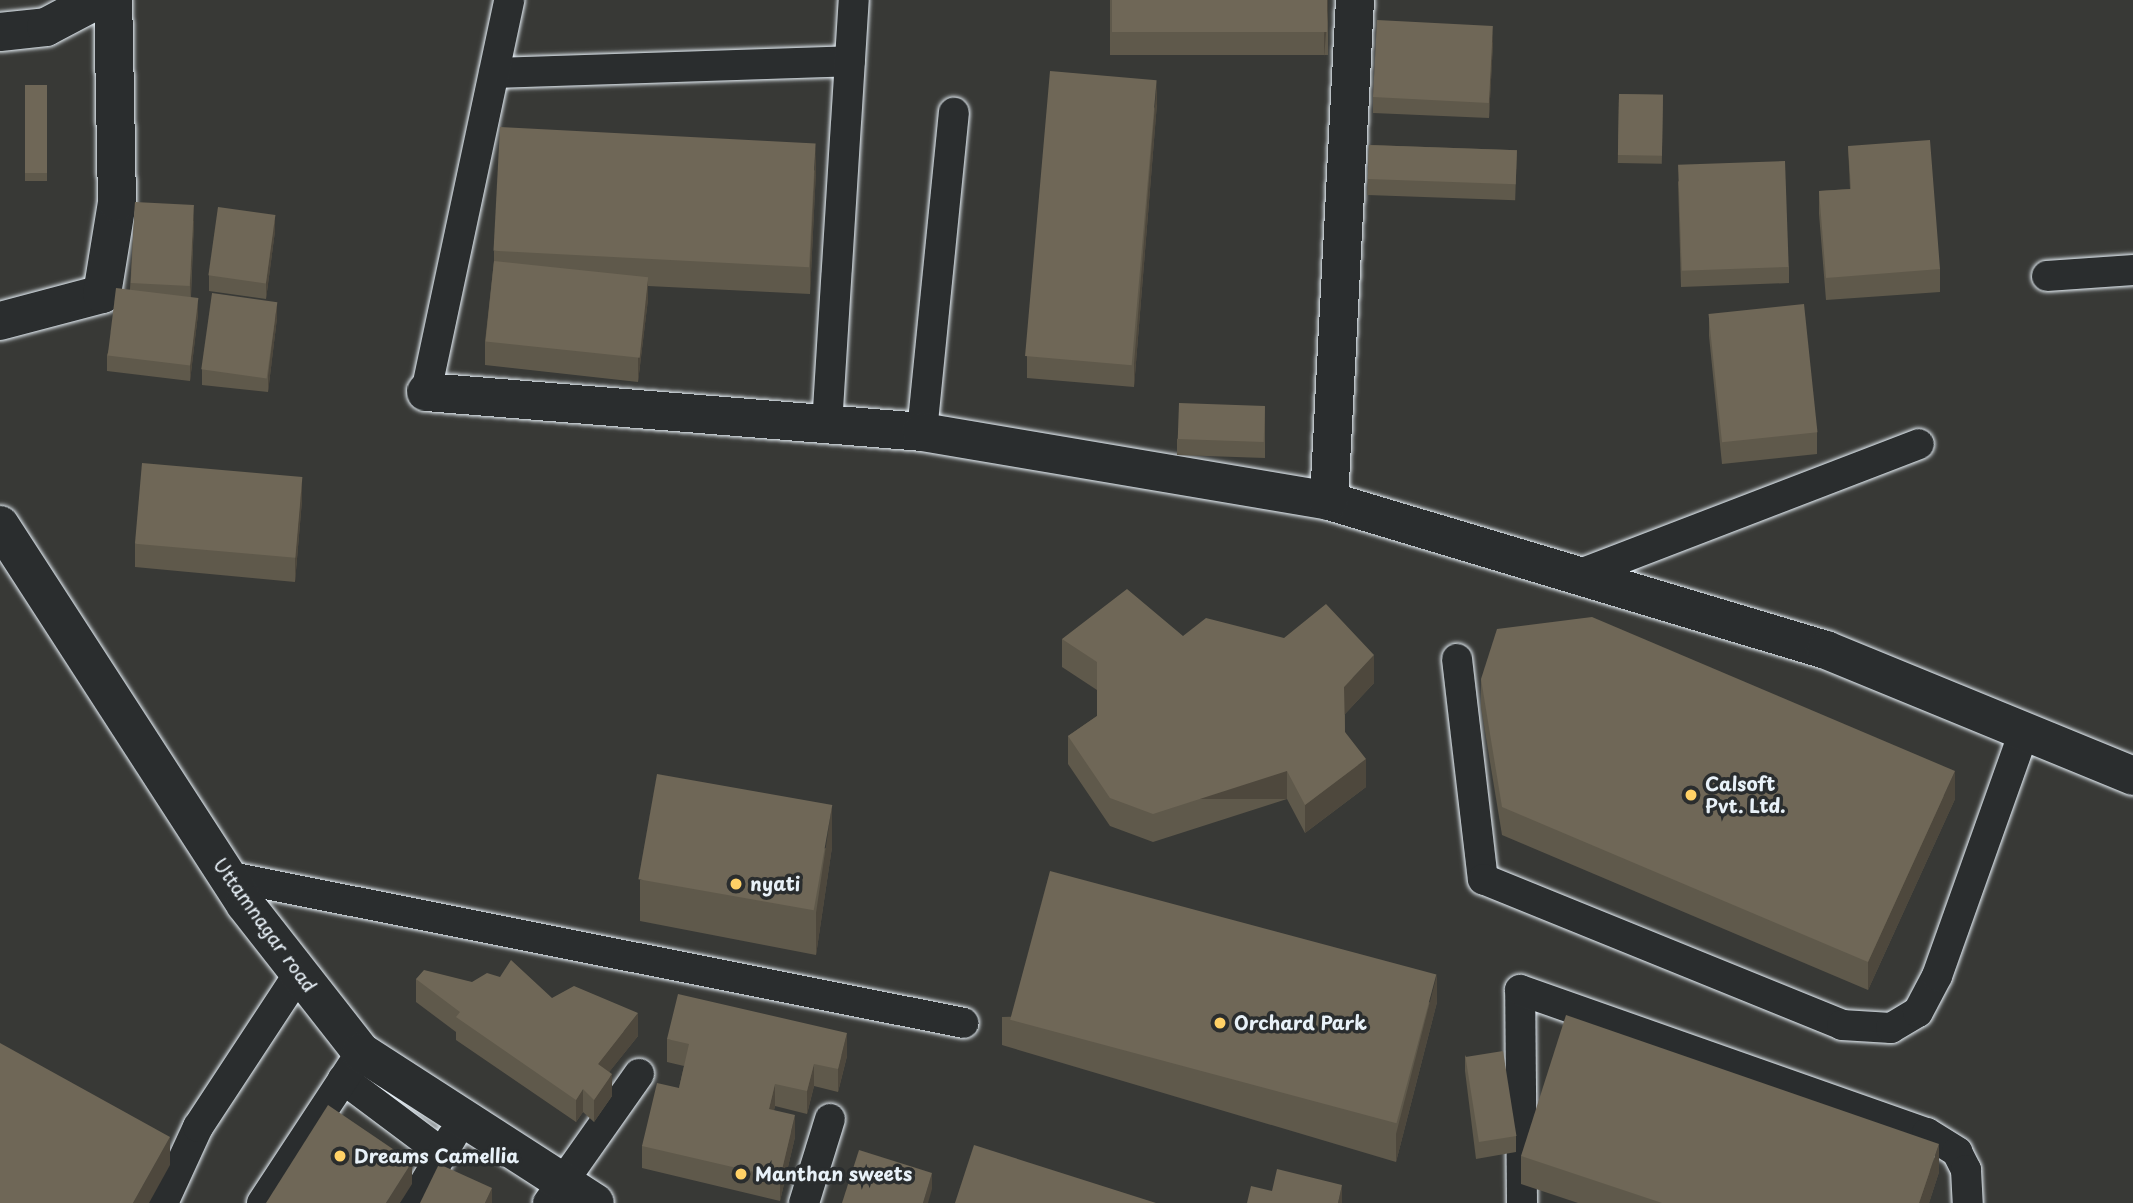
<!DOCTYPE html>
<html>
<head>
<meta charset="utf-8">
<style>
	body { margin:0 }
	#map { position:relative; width:2133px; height:1203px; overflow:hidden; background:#383936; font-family:"Playpen Sans",sans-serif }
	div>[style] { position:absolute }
	.roads { filter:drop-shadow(0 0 2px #e8f1f8) drop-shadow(0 0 2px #e8f1f8) }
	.lane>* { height:30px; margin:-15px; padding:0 15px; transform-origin:15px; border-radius:15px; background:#2a2d2e }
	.street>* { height:38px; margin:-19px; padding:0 19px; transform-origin:19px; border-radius:19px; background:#2a2d2e }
	.wall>* { inset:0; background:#5f594b; transform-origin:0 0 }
	.shaded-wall>* { inset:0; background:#4e483d; transform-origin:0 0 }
	.building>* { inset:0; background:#6f6757; transform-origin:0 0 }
	.dots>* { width:19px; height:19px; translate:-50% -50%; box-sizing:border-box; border:4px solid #2a2d2e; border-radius:50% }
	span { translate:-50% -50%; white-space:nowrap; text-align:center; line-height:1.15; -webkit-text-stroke:7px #2a2d2e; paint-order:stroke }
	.poi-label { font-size:19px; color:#e8f1f8; font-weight:700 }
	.left { translate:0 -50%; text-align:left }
	.street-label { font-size:19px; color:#e8f1f8 }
</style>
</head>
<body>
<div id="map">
	<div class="roads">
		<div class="lane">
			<div style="left:494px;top:73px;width:356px;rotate:-1.9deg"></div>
			<div style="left:2047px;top:276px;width:86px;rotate:-4deg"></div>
			<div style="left:426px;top:392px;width:401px;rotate:-78deg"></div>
			<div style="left:827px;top:425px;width:426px;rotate:-86.4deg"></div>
			<div style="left:922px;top:432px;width:321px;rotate:-84.3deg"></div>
			<div style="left:1578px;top:575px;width:365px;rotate:-21deg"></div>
			<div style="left:1457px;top:659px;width:222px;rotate:83.3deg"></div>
			<div style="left:1483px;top:879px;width:388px;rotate:22.1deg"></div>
			<div style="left:1842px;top:1025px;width:49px;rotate:3.5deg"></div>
			<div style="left:1891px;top:1028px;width:31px;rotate:-31deg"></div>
			<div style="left:1918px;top:1012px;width:41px;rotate:-62.2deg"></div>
			<div style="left:1937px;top:976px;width:260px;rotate:-70.4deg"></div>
			<div style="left:226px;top:876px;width:752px;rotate:11.27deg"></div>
			<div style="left:343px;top:1079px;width:124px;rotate:36.8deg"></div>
			<div style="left:163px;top:1203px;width:84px;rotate:-65.3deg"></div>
			<div style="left:198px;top:1127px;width:184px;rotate:-56.7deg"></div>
			<div style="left:262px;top:1203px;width:181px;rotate:-56.7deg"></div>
			<div style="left:413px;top:1203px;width:77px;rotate:-59.4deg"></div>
			<div style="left:548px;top:1203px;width:158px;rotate:-54.8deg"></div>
			<div style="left:804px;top:1203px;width:88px;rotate:-72.8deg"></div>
			<div style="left:1522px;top:1203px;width:213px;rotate:-90.5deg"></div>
			<div style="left:1520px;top:990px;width:431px;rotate:19.4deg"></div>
			<div style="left:1927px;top:1133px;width:36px;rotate:32deg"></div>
			<div style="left:1957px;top:1152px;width:20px;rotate:63deg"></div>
			<div style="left:1966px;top:1170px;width:33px;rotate:87deg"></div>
		</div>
		<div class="street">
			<div style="left:0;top:32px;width:46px;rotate:-6.2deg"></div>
			<div style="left:46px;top:27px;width:58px;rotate:-27.9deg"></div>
			<div style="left:0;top:321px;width:106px;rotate:-14.8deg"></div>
			<div style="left:102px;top:294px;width:93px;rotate:-80.7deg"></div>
			<div style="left:117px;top:202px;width:202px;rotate:-91.1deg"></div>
			<div style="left:426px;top:392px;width:498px;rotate:4.6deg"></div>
			<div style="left:922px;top:432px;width:413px;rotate:9.6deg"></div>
			<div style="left:1329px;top:501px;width:519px;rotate:16.69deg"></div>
			<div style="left:1826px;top:650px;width:332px;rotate:22.3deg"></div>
			<div style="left:1329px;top:501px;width:502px;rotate:-87.03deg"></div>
			<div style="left:0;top:525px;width:451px;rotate:57.1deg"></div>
			<div style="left:245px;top:904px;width:188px;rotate:51.9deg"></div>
			<div style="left:361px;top:1052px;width:278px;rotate:32.8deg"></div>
		</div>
	</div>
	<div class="wall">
		<div style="left:1110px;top:0;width:218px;height:55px"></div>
		<div style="clip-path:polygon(1493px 42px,1489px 118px,1373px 113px,1373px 97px)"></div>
		<div style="left:25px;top:85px;width:22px;height:96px"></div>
		<div style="left:1619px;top:94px;width:44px;height:69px;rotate:1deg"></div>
		<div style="clip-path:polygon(1157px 103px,1134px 387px,1027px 378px,1027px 356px)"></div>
		<div style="left:1369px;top:145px;width:148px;height:50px;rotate:2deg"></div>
		<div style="clip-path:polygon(1848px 146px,1940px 269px,1940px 292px,1826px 300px,1819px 214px,1819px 191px,1850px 189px)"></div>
		<div style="clip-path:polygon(816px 170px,810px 294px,648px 286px,648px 299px,638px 382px,485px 365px,485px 342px,494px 261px,494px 251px)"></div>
		<div style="clip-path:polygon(1678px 181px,1789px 267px,1789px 283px,1681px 287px)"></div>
		<div style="clip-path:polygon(135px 202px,194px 221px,191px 297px,198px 314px,190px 381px,107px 371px,107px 355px,130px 289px)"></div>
		<div style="clip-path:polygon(275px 231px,266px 299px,209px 291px,209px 275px)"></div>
		<div style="clip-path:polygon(1709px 314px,1817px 432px,1817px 454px,1722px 464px,1709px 336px)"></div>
		<div style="clip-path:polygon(277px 318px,268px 392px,202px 385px,202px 369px)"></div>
		<div style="clip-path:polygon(1265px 406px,1265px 458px,1177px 455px,1177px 439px)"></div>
		<div style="clip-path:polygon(302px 500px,295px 582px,135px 567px,135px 544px)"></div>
		<div style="clip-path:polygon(1183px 636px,1374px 683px,1345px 714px,1345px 732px,1366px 787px,1305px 833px,1287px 799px,1153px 842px,1110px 826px,1068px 764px,1068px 736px,1097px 716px,1097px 690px,1062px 667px,1062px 639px)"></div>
		<div style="clip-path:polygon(1481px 679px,1955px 799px,1868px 990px,1502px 835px,1481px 707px)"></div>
		<div style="clip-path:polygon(832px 847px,816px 955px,640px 921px,640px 880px)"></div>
		<div style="clip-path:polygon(416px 979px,472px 982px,638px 1036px,609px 1072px,612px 1096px,594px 1122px,583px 1112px,576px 1122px,456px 1040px,456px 1032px,416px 1002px)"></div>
		<div style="clip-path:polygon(1437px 1002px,1396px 1162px,1002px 1045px,1002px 1017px)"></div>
		<div style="clip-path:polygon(667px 1039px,847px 1056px,838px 1092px,814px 1086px,807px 1114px,775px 1106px,774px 1110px,795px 1137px,780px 1201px,642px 1168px,642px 1146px,679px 1088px,684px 1066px,667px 1062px)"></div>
		<div style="clip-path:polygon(1465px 1055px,1516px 1136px,1516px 1152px,1476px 1159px,1465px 1071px)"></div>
		<div style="clip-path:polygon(1521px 1156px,1939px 1172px,1929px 1203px,1578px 1203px,1521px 1184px)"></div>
	</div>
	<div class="shaded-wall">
		<div style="clip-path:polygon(1327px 0,1328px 0,1328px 10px,1324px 58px,1324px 35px)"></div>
		<div style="clip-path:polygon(1493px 26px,1493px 42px,1489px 118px,1489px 102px)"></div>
		<div style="clip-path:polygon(1157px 80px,1157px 103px,1134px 387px,1134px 364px)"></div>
		<div style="clip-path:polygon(816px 142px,816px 170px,810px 294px,810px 266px)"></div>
		<div style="clip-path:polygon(194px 205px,194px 221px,190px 303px,190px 287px)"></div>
		<div style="clip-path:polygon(275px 215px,275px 231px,266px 299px,266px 283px)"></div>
		<div style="clip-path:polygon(648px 277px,648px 299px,638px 382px,638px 359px)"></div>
		<div style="clip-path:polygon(198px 298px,198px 314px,190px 381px,190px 365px)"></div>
		<div style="clip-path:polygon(277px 302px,277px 318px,268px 392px,268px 376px)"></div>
		<div style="clip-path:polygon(302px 477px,302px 500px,295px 582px,295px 559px)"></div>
		<div style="clip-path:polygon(1374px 655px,1374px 683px,1344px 715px,1344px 687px)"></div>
		<div style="clip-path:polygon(1366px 759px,1366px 787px,1305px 833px,1305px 805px)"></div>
		<div style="left:1287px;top:771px;width:28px;height:141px;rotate:90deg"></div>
		<div style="clip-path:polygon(1955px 771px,1955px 799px,1868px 990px,1868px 962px)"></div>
		<div style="clip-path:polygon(832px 805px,832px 847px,816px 955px,816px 913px)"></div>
		<div style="clip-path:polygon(1437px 974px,1437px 1002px,1396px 1162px,1396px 1134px)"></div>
		<div style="clip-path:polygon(638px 1013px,638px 1036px,598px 1086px,598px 1064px)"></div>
		<div style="clip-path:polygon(847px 1033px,847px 1056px,838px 1092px,838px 1069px)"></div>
		<div style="clip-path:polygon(814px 1064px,814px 1086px,807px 1114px,807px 1091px)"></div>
		<div style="clip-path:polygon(612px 1074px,612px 1096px,594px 1122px,594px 1100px)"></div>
		<div style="clip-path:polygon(775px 1084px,775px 1106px,769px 1131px,769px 1109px)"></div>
		<div style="clip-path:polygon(583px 1089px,583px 1112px,576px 1122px,576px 1100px)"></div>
		<div style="clip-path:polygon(795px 1115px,795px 1137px,780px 1201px,780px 1178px)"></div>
		<div style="clip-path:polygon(170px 1137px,170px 1165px,149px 1203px,133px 1203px)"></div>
		<div style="clip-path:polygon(1939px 1144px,1939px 1172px,1929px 1203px,1919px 1203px)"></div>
		<div style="clip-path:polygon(412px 1162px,412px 1184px,400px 1203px,386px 1203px)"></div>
		<div style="clip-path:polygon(932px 1173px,932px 1189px,928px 1203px,923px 1203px)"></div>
		<div style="clip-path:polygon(1342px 1185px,1342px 1203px,1338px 1203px)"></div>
		<div style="clip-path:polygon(492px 1188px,492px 1203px,485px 1203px)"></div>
	</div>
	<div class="building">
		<div style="left:1112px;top:0;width:215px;height:32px"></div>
		<div style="left:1377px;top:20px;width:116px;height:77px;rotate:3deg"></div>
		<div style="left:1050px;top:71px;width:107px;height:286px;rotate:5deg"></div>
		<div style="left:25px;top:85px;width:22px;height:88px"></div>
		<div style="left:1619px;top:94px;width:44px;height:61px;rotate:1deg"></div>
		<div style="left:500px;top:127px;width:316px;height:124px;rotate:3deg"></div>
		<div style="clip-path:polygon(1930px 140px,1940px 269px,1826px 278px,1819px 191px,1851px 189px,1848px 146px)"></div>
		<div style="left:1369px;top:145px;width:148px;height:34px;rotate:2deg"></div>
		<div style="left:1785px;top:161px;width:106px;height:107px;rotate:88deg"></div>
		<div style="left:135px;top:202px;width:59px;height:81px;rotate:3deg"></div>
		<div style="left:218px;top:207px;width:58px;height:69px;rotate:8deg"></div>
		<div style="left:494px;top:261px;width:155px;height:81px;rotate:6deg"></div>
		<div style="left:116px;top:288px;width:83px;height:68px;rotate:7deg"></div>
		<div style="left:212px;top:293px;width:66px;height:77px;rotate:8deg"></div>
		<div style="left:1804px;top:304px;width:129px;height:96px;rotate:84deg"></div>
		<div style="left:1179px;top:403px;width:86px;height:36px;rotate:2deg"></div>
		<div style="left:142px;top:463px;width:161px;height:81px;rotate:5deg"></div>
		<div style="clip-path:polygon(1127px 589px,1183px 636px,1206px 618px,1284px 638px,1326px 604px,1374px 655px,1344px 687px,1345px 732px,1366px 759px,1305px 805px,1287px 771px,1153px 814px,1110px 798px,1068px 736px,1097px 716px,1097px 662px,1062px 639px)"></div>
		<div style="clip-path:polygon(1592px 617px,1955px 771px,1868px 962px,1502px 807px,1481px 679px,1497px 629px)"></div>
		<div style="left:657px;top:774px;width:178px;height:107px;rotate:10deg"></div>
		<div style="left:1050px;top:871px;width:400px;height:154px;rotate:15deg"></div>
		<div style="clip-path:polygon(511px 960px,552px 998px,574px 986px,638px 1013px,598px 1064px,612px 1074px,594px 1100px,583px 1089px,576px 1100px,456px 1017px,460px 1012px,416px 979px,424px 970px,472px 982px,487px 973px,500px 977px)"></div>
		<div style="clip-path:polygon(678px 994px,847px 1033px,838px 1069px,814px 1064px,807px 1091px,775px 1084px,769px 1109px,795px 1115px,780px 1178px,642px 1146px,657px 1083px,679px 1088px,689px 1044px,667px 1039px)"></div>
		<div style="clip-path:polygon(1566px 1015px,1939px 1144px,1919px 1203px,1662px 1203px,1521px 1156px)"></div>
		<div style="clip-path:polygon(0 1043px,170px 1137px,133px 1203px,0 1203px)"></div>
		<div style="left:1503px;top:1051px;width:86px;height:38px;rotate:81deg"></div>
		<div style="clip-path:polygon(328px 1105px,412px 1162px,386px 1203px,266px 1203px)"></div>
		<div style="clip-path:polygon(974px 1145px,1156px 1203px,955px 1203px)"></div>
		<div style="clip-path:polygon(859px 1150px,932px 1173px,923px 1203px,842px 1203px)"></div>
		<div style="clip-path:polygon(439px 1164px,492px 1188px,485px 1203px,420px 1203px)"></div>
		<div style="clip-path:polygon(1277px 1169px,1342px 1185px,1338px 1203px,1247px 1203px,1251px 1186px,1272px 1191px)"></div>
	</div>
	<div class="dots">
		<div style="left:1691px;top:795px;background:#ffd166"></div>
		<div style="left:736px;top:884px;background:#ffd166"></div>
		<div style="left:1220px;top:1023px;background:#ffd166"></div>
		<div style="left:340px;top:1156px;background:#ffd166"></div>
		<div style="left:741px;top:1174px;background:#ffd166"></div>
	</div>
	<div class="poi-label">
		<span class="left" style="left:1705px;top:795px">Calsoft<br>Pvt. Ltd.</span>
		<span class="left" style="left:750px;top:884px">nyati</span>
		<span class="left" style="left:1234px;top:1023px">Orchard Park</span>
		<span class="left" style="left:354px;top:1156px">Dreams Camellia</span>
		<span class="left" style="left:755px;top:1174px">Manthan sweets</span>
	</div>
	<div class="street-label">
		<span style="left:265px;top:925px;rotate:54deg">Uttamnagar road</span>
	</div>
</div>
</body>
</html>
